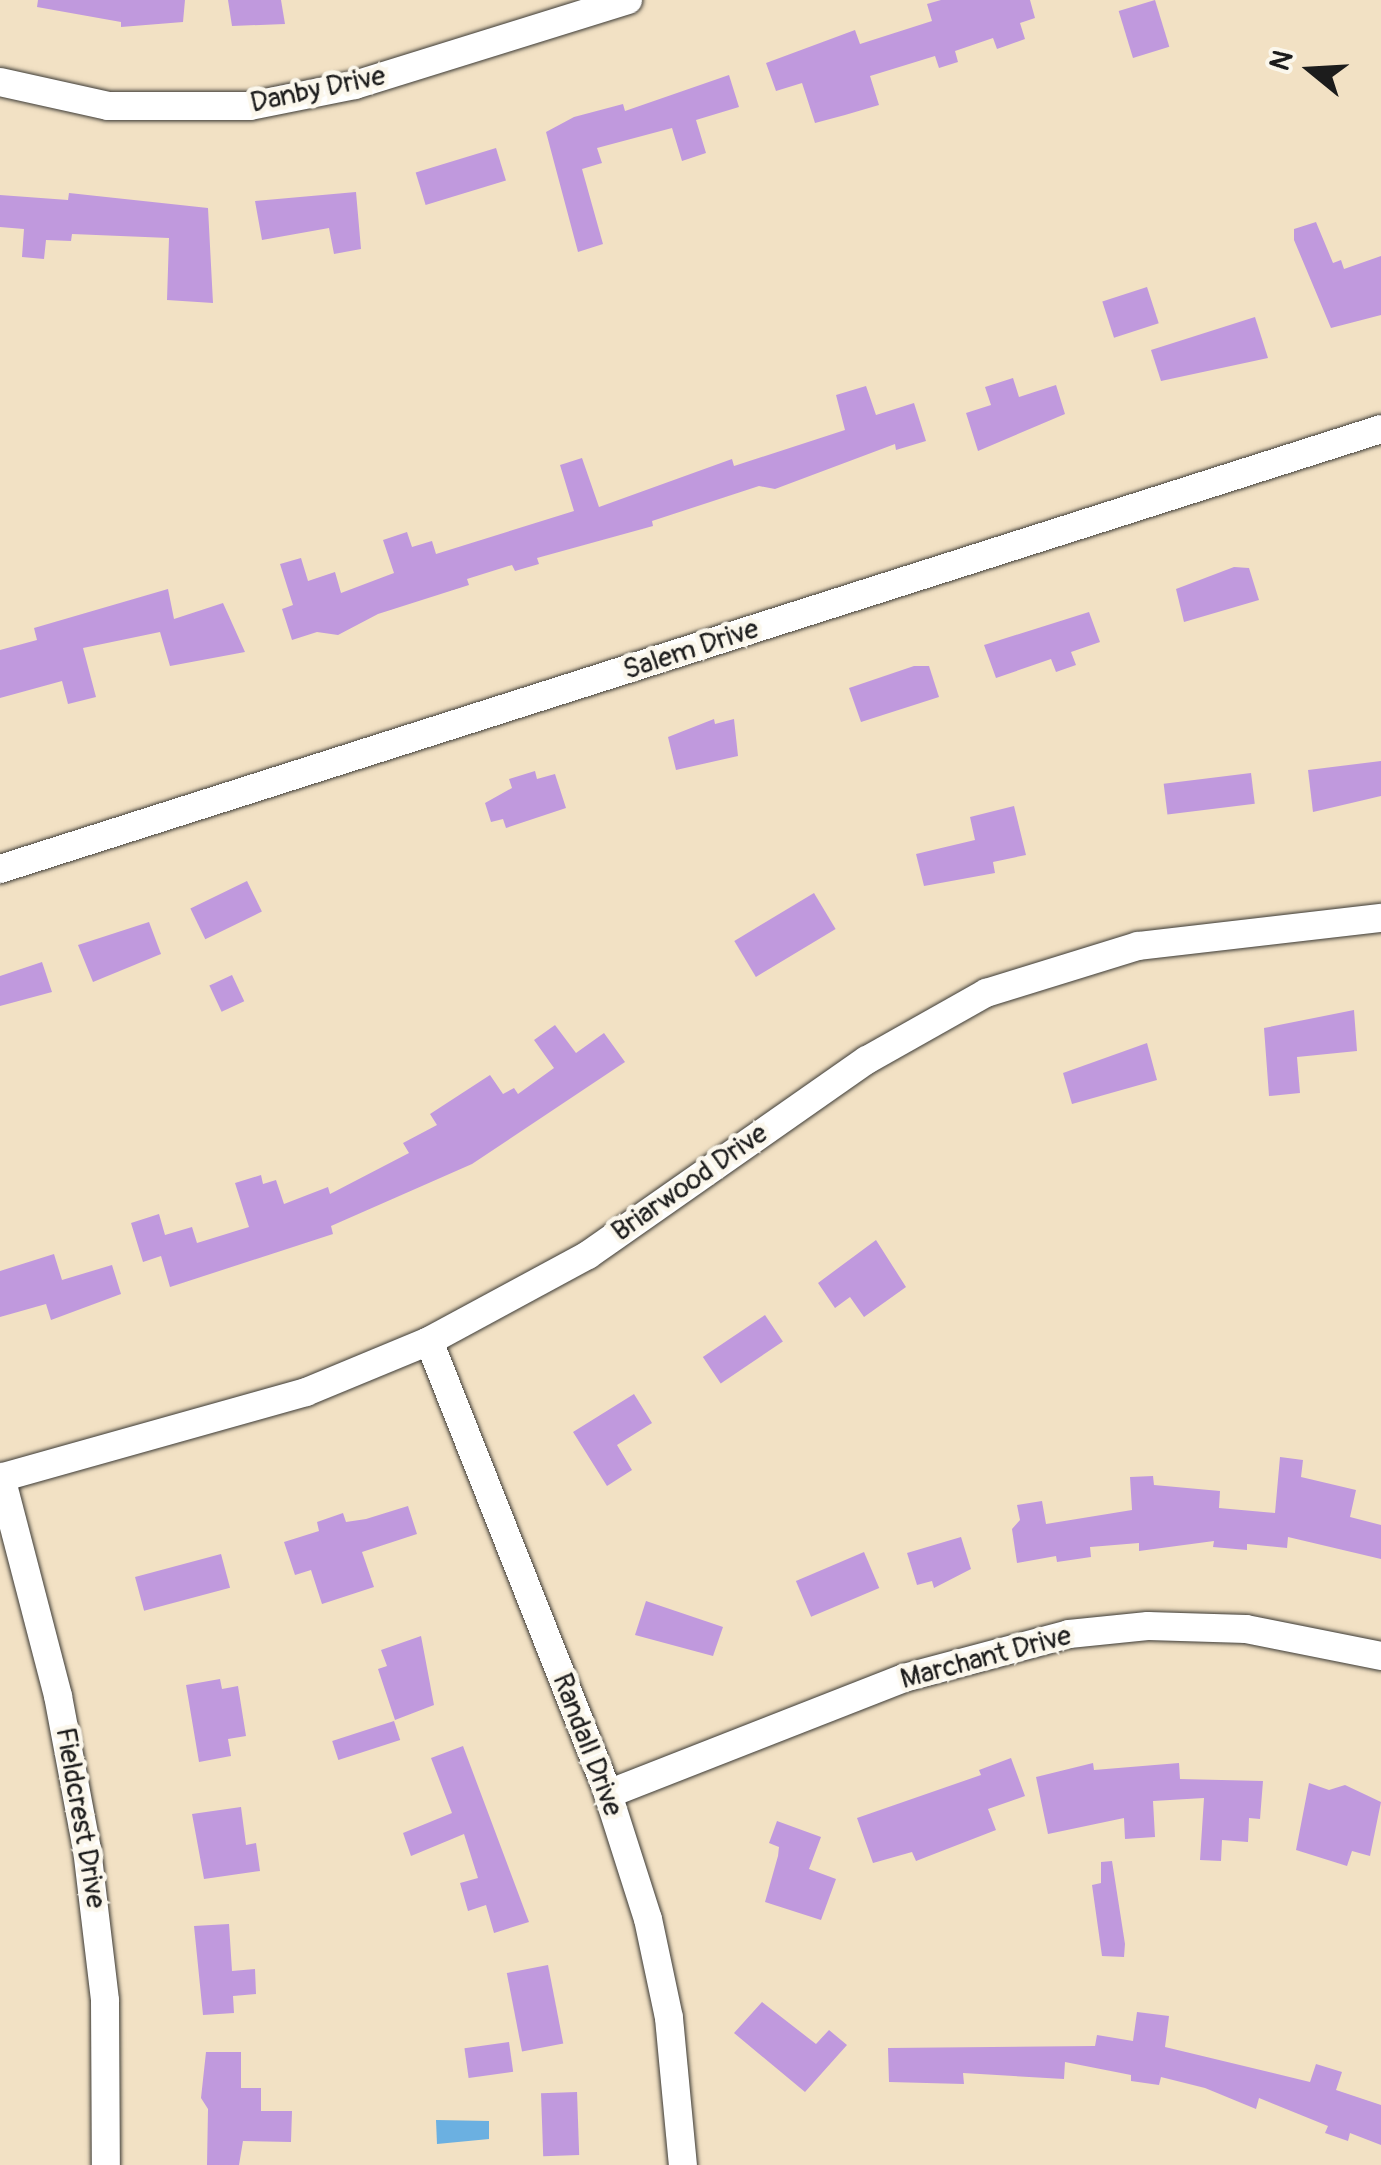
<!DOCTYPE html>
<html>
<head>
<meta charset="utf-8">
<style>
	body { margin:0 }
	#map { position:relative; width:1381px; height:2165px; overflow:hidden; background:#f2e1c4; font-family:Pangolin,sans-serif }
	div>[style] { position:absolute }
	.water>* { inset:0; background:#6bb0e1 }
	.building>* { inset:0; background:#c099dd; transform-origin:0 0 }
	.roads { filter:drop-shadow(0 0 2px #3c3a35) drop-shadow(0 0 2px #3c3a35) }
	.minor>* { height:28px; margin:-14px; padding:0 14px; transform-origin:14px; border-radius:14px; background:#fff }
	span { translate:-50% -50%; white-space:nowrap; text-align:center; line-height:1.15; -webkit-text-stroke:9px #fbf7ec; paint-order:stroke }
	.street-label { font-size:28px; color:#1c1c1c }
	.north { position:absolute; left:1261px; top:20px; width:100px; height:100px; -webkit-text-stroke:8px #fbf7ec; paint-order:stroke; rotate:288deg; font-size:28px; font-weight:700; line-height:40px; text-align:center; color:#1c1c1c }
	.north::after { content:''; display:block; margin:auto; width:35px; height:45px; background:#1c1c1c; clip-path:polygon(50% 0,100% 100%,50% 72%,0 100%) }
</style>
</head>
<body>
<div id="map">
	<div class="water">
		<div style="clip-path:polygon(436px 2120px,489px 2121px,489px 2139px,437px 2144px)"></div>
	</div>
	<div class="building">
		<div style="clip-path:polygon(38px 0,185px 0,183px 22px,121px 27px,121px 22px,37px 7px)"></div>
		<div style="clip-path:polygon(228px 0,281px 0,285px 24px,232px 26px)"></div>
		<div style="clip-path:polygon(941px 0,1030px 0,1035px 18px,1020px 23px,1025px 39px,997px 49px,993px 38px,955px 51px,958px 62px,939px 68px,935px 56px,870px 76px,879px 105px,845px 115px,815px 123px,802px 83px,776px 91px,766px 63px,855px 30px,860px 44px,932px 21px,927px 4px)"></div>
		<div style="left:1155px;top:0;width:49px;height:38px;rotate:73deg"></div>
		<div style="clip-path:polygon(729px 75px,739px 107px,696px 120px,706px 153px,682px 161px,672px 128px,597px 148px,602px 163px,582px 169px,603px 244px,578px 252px,546px 132px,574px 117px,623px 104px,625px 111px)"></div>
		<div style="left:496px;top:148px;width:34px;height:84px;rotate:73deg"></div>
		<div style="clip-path:polygon(356px 192px,361px 249px,334px 254px,329px 228px,262px 240px,255px 201px)"></div>
		<div style="clip-path:polygon(69px 193px,208px 208px,213px 303px,167px 300px,169px 238px,72px 234px,71px 241px,46px 240px,44px 259px,22px 257px,24px 229px,0 227px,0 195px,68px 200px)"></div>
		<div style="clip-path:polygon(1316px 222px,1333px 263px,1341px 260px,1344px 269px,1381px 256px,1381px 315px,1331px 328px,1294px 240px,1294px 229px)"></div>
		<div style="left:1147px;top:287px;width:38px;height:47px;rotate:72deg"></div>
		<div style="clip-path:polygon(1255px 317px,1268px 358px,1161px 381px,1151px 350px)"></div>
		<div style="clip-path:polygon(1013px 378px,1019px 397px,1056px 385px,1065px 414px,978px 451px,966px 413px,991px 405px,985px 387px)"></div>
		<div style="clip-path:polygon(866px 386px,876px 415px,914px 403px,926px 441px,896px 450px,895px 444px,775px 489px,759px 486px,652px 521px,653px 526px,537px 558px,539px 564px,515px 571px,512px 565px,467px 579px,469px 585px,378px 614px,338px 635px,317px 632px,292px 640px,282px 609px,293px 605px,280px 564px,301px 558px,308px 581px,335px 572px,341px 593px,394px 573px,383px 540px,407px 532px,412px 547px,432px 541px,436px 554px,574px 511px,560px 465px,582px 458px,599px 507px,732px 459px,734px 466px,845px 430px,836px 395px)"></div>
		<div style="clip-path:polygon(1234px 567px,1249px 568px,1259px 600px,1184px 622px,1176px 589px)"></div>
		<div style="clip-path:polygon(168px 589px,174px 619px,223px 603px,245px 652px,170px 666px,160px 632px,83px 648px,96px 697px,68px 704px,62px 681px,0 698px,0 650px,37px 640px,34px 628px)"></div>
		<div style="clip-path:polygon(1089px 612px,1100px 642px,1071px 652px,1076px 665px,1056px 672px,1051px 659px,996px 678px,984px 645px)"></div>
		<div style="clip-path:polygon(914px 666px,929px 666px,939px 697px,861px 722px,849px 688px)"></div>
		<div style="clip-path:polygon(714px 719px,715px 724px,734px 719px,738px 756px,676px 770px,668px 737px)"></div>
		<div style="clip-path:polygon(1381px 761px,1381px 796px,1313px 812px,1308px 770px)"></div>
		<div style="clip-path:polygon(535px 771px,537px 779px,555px 774px,566px 808px,506px 828px,503px 819px,491px 822px,485px 803px,512px 788px,509px 779px)"></div>
		<div style="left:1251px;top:773px;width:31px;height:88px;rotate:83deg"></div>
		<div style="clip-path:polygon(1014px 806px,1026px 855px,993px 862px,995px 873px,924px 886px,916px 854px,975px 840px,970px 817px)"></div>
		<div style="left:247px;top:881px;width:34px;height:63px;rotate:64deg"></div>
		<div style="left:814px;top:893px;width:42px;height:93px;rotate:59deg"></div>
		<div style="clip-path:polygon(149px 922px,161px 954px,93px 982px,78px 945px)"></div>
		<div style="clip-path:polygon(42px 962px,52px 992px,0 1006px,0 976px)"></div>
		<div style="left:232px;top:975px;width:29px;height:25px;rotate:65deg"></div>
		<div style="clip-path:polygon(1354px 1010px,1357px 1051px,1297px 1057px,1300px 1093px,1269px 1096px,1264px 1028px)"></div>
		<div style="clip-path:polygon(555px 1025px,576px 1053px,604px 1033px,625px 1062px,472px 1164px,331px 1226px,333px 1234px,170px 1287px,161px 1256px,143px 1262px,131px 1223px,159px 1214px,165px 1235px,192px 1227px,197px 1243px,249px 1227px,235px 1183px,261px 1175px,263px 1184px,276px 1180px,284px 1204px,328px 1187px,330px 1194px,409px 1153px,403px 1143px,437px 1125px,430px 1114px,490px 1075px,503px 1094px,514px 1088px,518px 1094px,554px 1068px,534px 1040px)"></div>
		<div style="clip-path:polygon(1147px 1043px,1157px 1080px,1072px 1104px,1063px 1073px)"></div>
		<div style="clip-path:polygon(876px 1240px,906px 1287px,864px 1317px,850px 1297px,835px 1308px,818px 1283px)"></div>
		<div style="clip-path:polygon(54px 1254px,62px 1280px,112px 1265px,121px 1294px,51px 1320px,46px 1304px,0 1317px,0 1271px)"></div>
		<div style="left:765px;top:1315px;width:32px;height:75px;rotate:56deg"></div>
		<div style="clip-path:polygon(634px 1394px,652px 1423px,617px 1445px,632px 1470px,607px 1486px,573px 1432px)"></div>
		<div style="clip-path:polygon(1280px 1457px,1303px 1460px,1301px 1477px,1356px 1490px,1350px 1517px,1381px 1525px,1381px 1559px,1288px 1537px,1287px 1548px,1247px 1544px,1247px 1550px,1213px 1547px,1214px 1541px,1139px 1551px,1139px 1543px,1090px 1547px,1091px 1557px,1057px 1562px,1056px 1556px,1017px 1563px,1012px 1529px,1020px 1520px,1017px 1505px,1042px 1501px,1046px 1524px,1132px 1510px,1130px 1477px,1153px 1476px,1154px 1485px,1220px 1491px,1219px 1508px,1275px 1513px)"></div>
		<div style="clip-path:polygon(408px 1506px,417px 1534px,362px 1552px,374px 1587px,322px 1604px,311px 1570px,295px 1575px,284px 1542px,319px 1531px,317px 1522px,343px 1513px,346px 1522px,366px 1519px)"></div>
		<div style="clip-path:polygon(961px 1537px,971px 1569px,934px 1588px,932px 1581px,917px 1585px,907px 1553px)"></div>
		<div style="left:864px;top:1552px;width:39px;height:74px;rotate:67deg"></div>
		<div style="left:221px;top:1554px;width:35px;height:89px;rotate:75deg"></div>
		<div style="clip-path:polygon(646px 1601px,723px 1627px,713px 1656px,635px 1635px)"></div>
		<div style="clip-path:polygon(421px 1636px,434px 1705px,395px 1720px,378px 1669px,387px 1666px,381px 1650px)"></div>
		<div style="clip-path:polygon(220px 1679px,222px 1689px,238px 1686px,246px 1736px,228px 1739px,231px 1756px,199px 1762px,186px 1685px)"></div>
		<div style="left:394px;top:1721px;width:20px;height:65px;rotate:72deg"></div>
		<div style="clip-path:polygon(463px 1746px,529px 1922px,494px 1933px,486px 1905px,468px 1911px,460px 1883px,478px 1878px,464px 1834px,411px 1856px,403px 1833px,452px 1813px,431px 1758px)"></div>
		<div style="clip-path:polygon(1011px 1758px,1025px 1796px,988px 1809px,996px 1830px,916px 1861px,912px 1852px,873px 1863px,857px 1818px,981px 1775px,979px 1770px)"></div>
		<div style="clip-path:polygon(1093px 1763px,1094px 1770px,1179px 1763px,1180px 1779px,1263px 1781px,1260px 1819px,1249px 1818px,1248px 1842px,1222px 1840px,1221px 1861px,1200px 1860px,1204px 1798px,1153px 1801px,1155px 1837px,1125px 1839px,1124px 1818px,1048px 1834px,1036px 1777px)"></div>
		<div style="clip-path:polygon(1309px 1783px,1329px 1790px,1345px 1785px,1381px 1802px,1370px 1856px,1352px 1851px,1347px 1866px,1296px 1850px)"></div>
		<div style="clip-path:polygon(241px 1807px,246px 1845px,256px 1843px,260px 1871px,204px 1879px,192px 1814px)"></div>
		<div style="clip-path:polygon(777px 1821px,821px 1837px,809px 1869px,836px 1879px,821px 1920px,765px 1902px,778px 1856px,779px 1847px,769px 1843px)"></div>
		<div style="clip-path:polygon(1112px 1861px,1125px 1944px,1124px 1957px,1102px 1956px,1092px 1885px,1101px 1883px,1101px 1862px)"></div>
		<div style="clip-path:polygon(229px 1924px,232px 1971px,255px 1969px,256px 1994px,233px 1996px,234px 2013px,203px 2015px,194px 1926px)"></div>
		<div style="left:548px;top:1965px;width:80px;height:42px;rotate:79deg"></div>
		<div style="clip-path:polygon(762px 2002px,816px 2044px,829px 2030px,847px 2045px,805px 2092px,734px 2033px)"></div>
		<div style="clip-path:polygon(1137px 2012px,1169px 2016px,1165px 2047px,1310px 2082px,1316px 2064px,1342px 2072px,1336px 2090px,1381px 2105px,1381px 2145px,1350px 2133px,1348px 2141px,1325px 2133px,1328px 2126px,1259px 2098px,1256px 2109px,1205px 2088px,1161px 2077px,1159px 2085px,1131px 2081px,1131px 2075px,1065px 2062px,1064px 2079px,963px 2073px,964px 2084px,889px 2082px,888px 2048px,1095px 2046px,1097px 2035px,1133px 2041px)"></div>
		<div style="left:509px;top:2042px;width:30px;height:45px;rotate:82deg"></div>
		<div style="clip-path:polygon(206px 2052px,241px 2052px,241px 2088px,261px 2088px,261px 2111px,292px 2111px,291px 2142px,243px 2141px,239px 2165px,207px 2165px,208px 2109px,201px 2098px)"></div>
		<div style="left:577px;top:2092px;width:63px;height:36px;rotate:88deg"></div>
	</div>
	<div class="roads">
		<div class="minor">
			<div style="left:0;top:82px;width:111px;rotate:12.5deg"></div>
			<div style="left:108px;top:106px;width:142px"></div>
			<div style="left:250px;top:106px;width:107px;rotate:-11.3deg"></div>
			<div style="left:355px;top:85px;width:286px;rotate:-17.3deg"></div>
			<div style="left:0;top:869px;width:1449px;rotate:-17.67deg"></div>
			<div style="left:429px;top:1341px;width:487px;rotate:68.4deg"></div>
			<div style="left:608px;top:1794px;width:131px;rotate:72.3deg"></div>
			<div style="left:648px;top:1919px;width:101px;rotate:78deg"></div>
			<div style="left:669px;top:2018px;width:148px;rotate:84.6deg"></div>
			<div style="left:1px;top:1477px;width:226px;rotate:75.4deg"></div>
			<div style="left:58px;top:1696px;width:156px;rotate:79.3deg"></div>
			<div style="left:87px;top:1849px;width:153px;rotate:83.2deg"></div>
			<div style="left:105px;top:2001px;width:164px;rotate:89.7deg"></div>
			<div style="left:0;top:1478px;width:318px;rotate:-15.7deg"></div>
			<div style="left:306px;top:1392px;width:133px;rotate:-22.5deg"></div>
			<div style="left:429px;top:1341px;width:181px;rotate:-28.4deg"></div>
			<div style="left:588px;top:1255px;width:340px;rotate:-35deg"></div>
			<div style="left:867px;top:1060px;width:137px;rotate:-29.4deg"></div>
			<div style="left:986px;top:993px;width:159px;rotate:-17.2deg"></div>
			<div style="left:1138px;top:946px;width:245px;rotate:-6.6deg"></div>
			<div style="left:608px;top:1794px;width:318px;rotate:-21.4deg"></div>
			<div style="left:904px;top:1678px;width:171px;rotate:-14.9deg"></div>
			<div style="left:1069px;top:1634px;width:79px;rotate:-5.8deg"></div>
			<div style="left:1148px;top:1626px;width:98px;rotate:1.8deg"></div>
			<div style="left:1246px;top:1629px;width:138px;rotate:11.3deg"></div>
		</div>
	</div>
	<div class="street-label">
		<span style="left:318px;top:90px;rotate:-12deg">Danby Drive</span>
		<span style="left:691px;top:650px;rotate:-18deg">Salem Drive</span>
		<span style="left:690px;top:1183px;rotate:-35deg">Briarwood Drive</span>
		<span style="left:986px;top:1658px;rotate:-15deg">Marchant Drive</span>
		<span style="left:587px;top:1745px;rotate:69deg">Randall Drive</span>
		<span style="left:80px;top:1818px;rotate:80deg">Fieldcrest Drive</span>
	</div>
	<div class="north">N</div>
</div>
</body>
</html>
